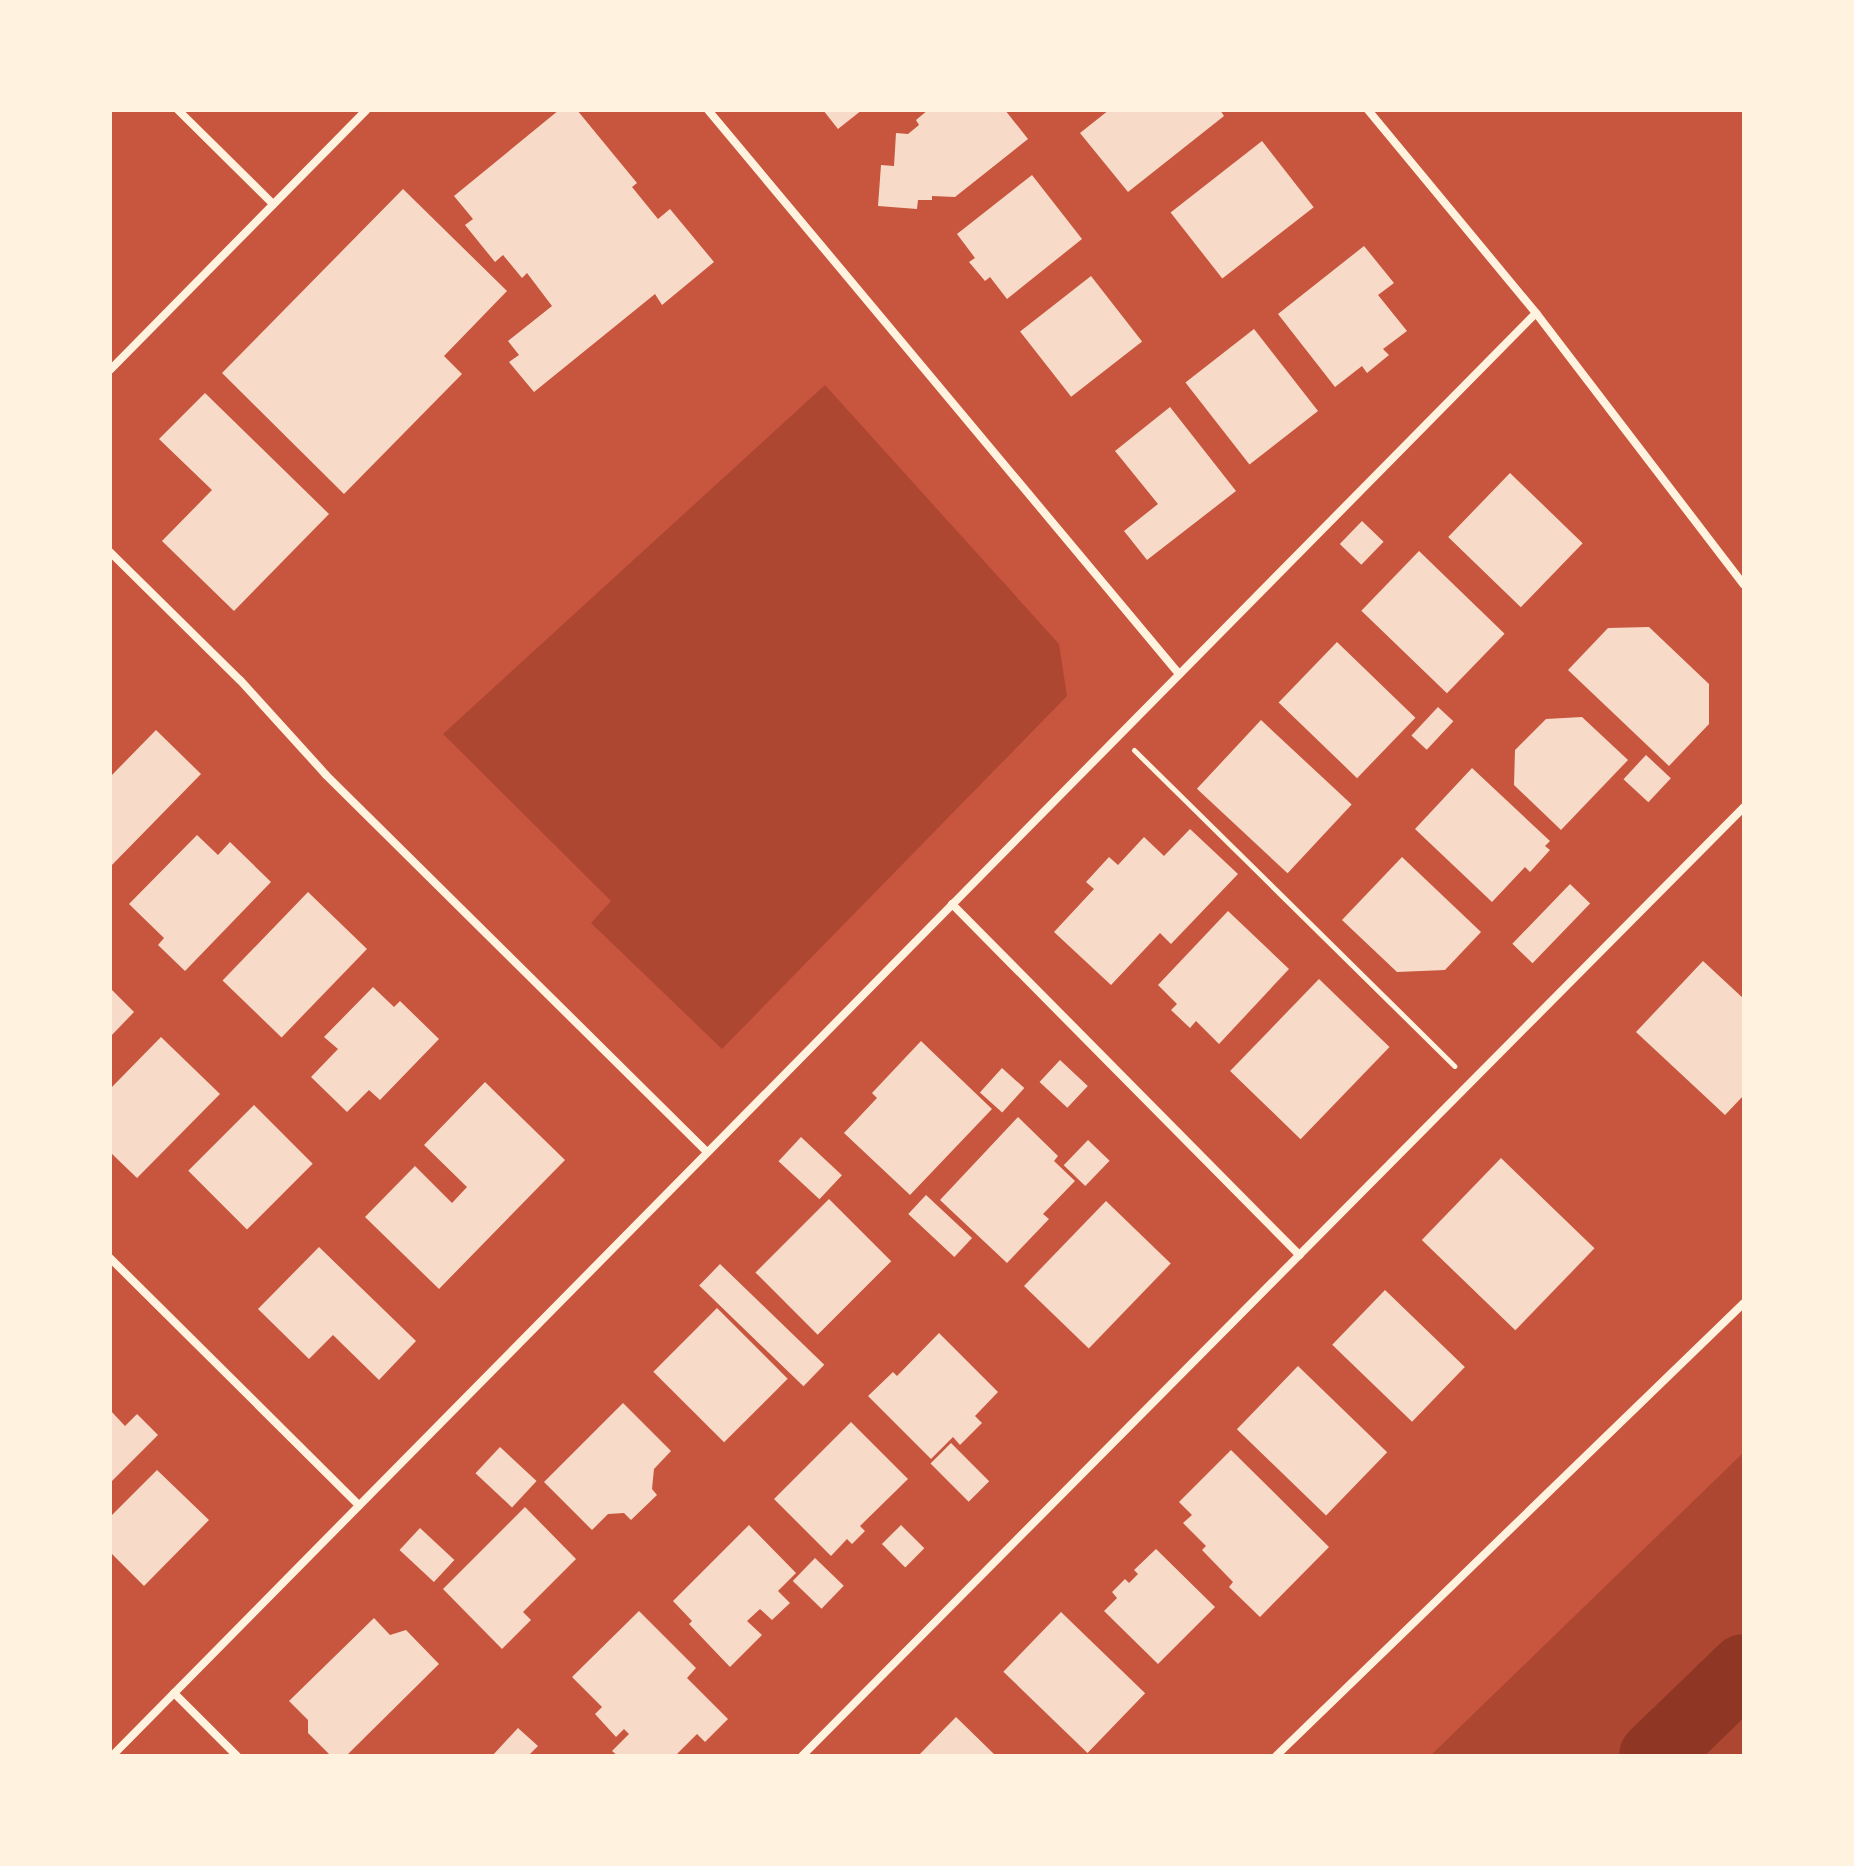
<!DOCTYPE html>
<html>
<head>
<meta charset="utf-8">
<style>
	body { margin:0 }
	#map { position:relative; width:1854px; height:1866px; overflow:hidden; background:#c8553d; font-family:"Varela Round",sans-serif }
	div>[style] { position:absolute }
	.green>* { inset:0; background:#ae4732 }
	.river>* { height:70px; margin:-35px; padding:0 35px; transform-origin:35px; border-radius:35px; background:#8f3625 }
	.building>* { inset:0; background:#f7dbc8; transform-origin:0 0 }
	.path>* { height:5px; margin:-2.5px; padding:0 2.5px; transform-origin:2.5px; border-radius:2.5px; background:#fff3e0 }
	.minor>* { height:8px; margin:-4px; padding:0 4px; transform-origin:4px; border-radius:4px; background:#fff3e0 }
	span { translate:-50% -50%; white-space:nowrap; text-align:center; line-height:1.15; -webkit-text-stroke:8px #fff3e0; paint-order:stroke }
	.frame { position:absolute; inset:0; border:112px solid #fff3e0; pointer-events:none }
</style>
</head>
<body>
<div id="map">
	<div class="green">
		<div style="clip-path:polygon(825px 385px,1059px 644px,1067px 696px,722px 1049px,591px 923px,611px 901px,443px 734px)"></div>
		<div style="clip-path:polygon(1744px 1452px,1744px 1756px,1430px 1756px)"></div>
	</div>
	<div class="river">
		<div style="left:1654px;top:1756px;width:125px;rotate:-44deg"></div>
	</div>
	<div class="building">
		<div style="clip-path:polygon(559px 110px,577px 110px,637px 183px,632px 187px,658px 219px,670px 209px,714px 262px,662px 305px,655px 294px,534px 392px,509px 362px,519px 355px,508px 341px,552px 306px,527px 273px,522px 278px,503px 255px,495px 262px,465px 225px,473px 219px,454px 196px)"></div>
		<div style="clip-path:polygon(823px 110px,862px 110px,838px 129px)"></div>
		<div style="clip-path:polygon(928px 110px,1005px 110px,1028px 139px,955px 197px,932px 196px,932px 200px,918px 200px,917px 209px,878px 206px,881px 165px,894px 166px,896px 133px,908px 134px,919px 125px,916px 120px)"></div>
		<div style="clip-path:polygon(1109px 110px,1220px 110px,1224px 116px,1128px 192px,1080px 133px)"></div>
		<div style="left:1262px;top:141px;width:84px;height:116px;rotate:52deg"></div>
		<div style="clip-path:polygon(1032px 175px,1082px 239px,1007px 299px,990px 277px,985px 281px,969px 262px,975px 258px,957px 234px)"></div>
		<div style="clip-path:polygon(403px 189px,507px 291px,444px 356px,462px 374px,344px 494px,222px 373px)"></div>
		<div style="clip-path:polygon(1364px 246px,1394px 283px,1378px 295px,1407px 331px,1383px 349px,1389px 355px,1367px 373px,1362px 366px,1335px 387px,1278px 314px)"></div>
		<div style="left:1091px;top:276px;width:83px;height:90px;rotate:52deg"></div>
		<div style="left:1254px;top:329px;width:104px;height:87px;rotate:52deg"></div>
		<div style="clip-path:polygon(205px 393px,329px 514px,234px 611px,162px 541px,212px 490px,159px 439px)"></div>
		<div style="clip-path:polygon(1170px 407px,1236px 491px,1147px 560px,1124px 531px,1158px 504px,1115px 451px)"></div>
		<div style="left:1510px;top:473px;width:101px;height:89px;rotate:44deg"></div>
		<div style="left:1362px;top:521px;width:30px;height:32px;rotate:44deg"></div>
		<div style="left:1419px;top:551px;width:119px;height:83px;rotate:44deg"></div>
		<div style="clip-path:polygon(1649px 627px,1709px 684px,1709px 724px,1669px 766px,1568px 670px,1608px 628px)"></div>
		<div style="left:1337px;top:642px;width:109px;height:84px;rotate:44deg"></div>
		<div style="left:1438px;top:707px;width:21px;height:39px;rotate:43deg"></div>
		<div style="clip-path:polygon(1582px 717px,1628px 760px,1561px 830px,1514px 785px,1515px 750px,1546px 719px)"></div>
		<div style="left:1261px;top:720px;width:124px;height:94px;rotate:43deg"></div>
		<div style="clip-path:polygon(156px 730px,201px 774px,110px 867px,110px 777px)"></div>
		<div style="left:1646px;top:755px;width:34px;height:33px;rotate:43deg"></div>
		<div style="clip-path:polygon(1472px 768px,1550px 841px,1545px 846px,1550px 850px,1530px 872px,1525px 867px,1492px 902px,1415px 829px)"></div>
		<div style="clip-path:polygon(1190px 829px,1238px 874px,1171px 944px,1160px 933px,1111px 985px,1054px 932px,1094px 889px,1086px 882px,1109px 857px,1118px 865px,1144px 837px,1164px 856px)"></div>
		<div style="clip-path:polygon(197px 835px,218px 855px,230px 842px,271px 882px,185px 971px,158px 945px,164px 938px,129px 904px)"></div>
		<div style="clip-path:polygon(1402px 857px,1481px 932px,1445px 970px,1397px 972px,1342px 920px)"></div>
		<div style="left:1570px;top:884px;width:28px;height:83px;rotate:44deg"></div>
		<div style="left:308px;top:892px;width:82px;height:123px;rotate:44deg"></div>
		<div style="clip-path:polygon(1228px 911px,1289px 969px,1219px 1044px,1196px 1021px,1190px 1028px,1171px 1010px,1177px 1004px,1158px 985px)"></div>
		<div style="clip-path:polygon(1703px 961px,1744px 999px,1744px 1095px,1725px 1115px,1636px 1032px)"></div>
		<div style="left:1319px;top:979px;width:98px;height:128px;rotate:44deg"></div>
		<div style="clip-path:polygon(373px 987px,394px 1007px,400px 1001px,439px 1039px,380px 1100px,369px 1090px,347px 1112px,311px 1077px,338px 1049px,324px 1037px)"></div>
		<div style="clip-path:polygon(110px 988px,134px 1012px,110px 1037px)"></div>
		<div style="clip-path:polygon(161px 1037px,220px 1094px,137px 1178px,110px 1152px,110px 1089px)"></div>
		<div style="clip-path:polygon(921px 1041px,992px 1109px,910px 1195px,844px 1133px,877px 1098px,872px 1093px)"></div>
		<div style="left:1060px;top:1060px;width:38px;height:30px;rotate:43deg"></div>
		<div style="left:1002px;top:1068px;width:30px;height:33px;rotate:42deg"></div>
		<div style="clip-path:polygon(485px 1082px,565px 1160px,439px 1289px,365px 1217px,415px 1166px,452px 1203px,467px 1187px,424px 1145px)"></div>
		<div style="left:254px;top:1105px;width:83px;height:93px;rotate:45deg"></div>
		<div style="clip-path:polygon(1018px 1117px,1058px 1156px,1054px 1161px,1075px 1181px,1043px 1214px,1049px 1219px,1007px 1263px,940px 1200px)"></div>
		<div style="left:801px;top:1137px;width:56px;height:33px;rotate:43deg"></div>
		<div style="left:1088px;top:1140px;width:30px;height:35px;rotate:44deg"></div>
		<div style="left:1501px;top:1158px;width:130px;height:114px;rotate:44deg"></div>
		<div style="left:926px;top:1195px;width:63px;height:26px;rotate:43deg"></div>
		<div style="left:829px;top:1199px;width:88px;height:104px;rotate:45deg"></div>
		<div style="left:1106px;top:1201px;width:90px;height:118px;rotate:44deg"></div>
		<div style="clip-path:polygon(319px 1247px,416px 1341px,379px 1380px,333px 1335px,309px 1359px,258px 1309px)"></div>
		<div style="left:720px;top:1264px;width:145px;height:30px;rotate:44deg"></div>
		<div style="left:1385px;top:1290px;width:111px;height:76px;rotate:44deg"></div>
		<div style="left:717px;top:1308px;width:100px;height:90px;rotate:45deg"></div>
		<div style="clip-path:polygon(939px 1333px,998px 1392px,975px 1416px,982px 1423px,960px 1445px,953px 1437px,931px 1459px,868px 1396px,893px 1372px,897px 1376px)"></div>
		<div style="left:1298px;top:1366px;width:124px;height:88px;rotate:44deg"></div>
		<div style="clip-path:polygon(623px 1403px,671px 1451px,654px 1469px,652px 1489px,657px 1495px,631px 1520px,624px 1513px,608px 1514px,592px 1530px,544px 1482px)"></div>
		<div style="clip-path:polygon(110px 1410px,125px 1426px,137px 1414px,158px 1435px,110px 1483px)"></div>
		<div style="clip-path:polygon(851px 1422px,908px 1479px,860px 1526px,865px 1531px,852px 1544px,847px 1539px,831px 1556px,774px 1499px)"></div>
		<div style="left:951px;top:1443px;width:54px;height:29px;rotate:45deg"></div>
		<div style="left:500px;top:1447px;width:50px;height:36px;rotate:43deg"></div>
		<div style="clip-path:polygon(1231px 1450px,1329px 1547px,1260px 1617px,1229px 1587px,1233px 1582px,1202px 1550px,1206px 1546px,1183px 1523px,1192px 1515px,1179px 1502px)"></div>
		<div style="clip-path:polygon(157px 1470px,209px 1520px,144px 1586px,110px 1552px,110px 1517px)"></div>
		<div style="clip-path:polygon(525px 1507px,576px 1559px,523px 1612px,531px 1620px,502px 1649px,443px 1589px)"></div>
		<div style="clip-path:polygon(749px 1525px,796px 1573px,778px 1591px,790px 1603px,772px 1620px,760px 1609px,747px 1621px,762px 1635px,730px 1667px,689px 1624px,692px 1621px,673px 1601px)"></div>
		<div style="left:901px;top:1525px;width:33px;height:27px;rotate:45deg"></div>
		<div style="left:420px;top:1528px;width:47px;height:30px;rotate:43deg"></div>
		<div style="clip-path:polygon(1156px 1549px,1215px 1607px,1158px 1664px,1104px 1611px,1117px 1598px,1112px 1592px,1125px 1579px,1129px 1583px,1138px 1574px,1134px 1570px)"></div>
		<div style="left:815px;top:1558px;width:40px;height:32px;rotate:44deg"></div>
		<div style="clip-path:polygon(639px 1611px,696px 1668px,687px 1678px,728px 1719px,705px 1742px,697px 1734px,675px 1756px,618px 1756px,612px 1751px,629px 1734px,624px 1729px,616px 1737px,595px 1714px,602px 1707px,572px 1677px)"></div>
		<div style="left:1061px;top:1612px;width:117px;height:83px;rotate:44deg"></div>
		<div style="clip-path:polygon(374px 1618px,390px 1635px,406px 1630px,439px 1664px,346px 1756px,331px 1756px,308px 1733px,308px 1720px,289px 1701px)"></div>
		<div style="clip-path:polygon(956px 1717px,996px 1756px,918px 1756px)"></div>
		<div style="clip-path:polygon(518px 1728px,538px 1746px,528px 1756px,492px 1756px)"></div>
	</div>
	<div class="path">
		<div style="left:1134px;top:750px;width:450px;rotate:44.6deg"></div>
	</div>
	<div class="minor">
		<div style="left:178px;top:110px;width:134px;rotate:44.7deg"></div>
		<div style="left:708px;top:110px;width:735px;rotate:50.13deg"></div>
		<div style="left:1368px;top:110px;width:264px;rotate:50.4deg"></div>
		<div style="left:1536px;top:313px;width:342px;rotate:52.6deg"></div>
		<div style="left:110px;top:370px;width:365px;rotate:-45.4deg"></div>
		<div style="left:110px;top:552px;width:182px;rotate:44.6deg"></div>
		<div style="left:240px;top:680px;width:128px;rotate:47.8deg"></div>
		<div style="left:326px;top:775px;width:536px;rotate:44.7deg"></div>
		<div style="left:952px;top:904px;width:494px;rotate:45.3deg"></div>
		<div style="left:110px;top:1258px;width:351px;rotate:44.8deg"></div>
		<div style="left:174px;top:1693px;width:89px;rotate:45deg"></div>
		<div style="left:112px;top:1756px;width:2027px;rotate:-45.38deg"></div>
		<div style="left:802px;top:1756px;width:1337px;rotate:-45.21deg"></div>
		<div style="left:1276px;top:1756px;width:651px;rotate:-44.07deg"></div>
	</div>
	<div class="frame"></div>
</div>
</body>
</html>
